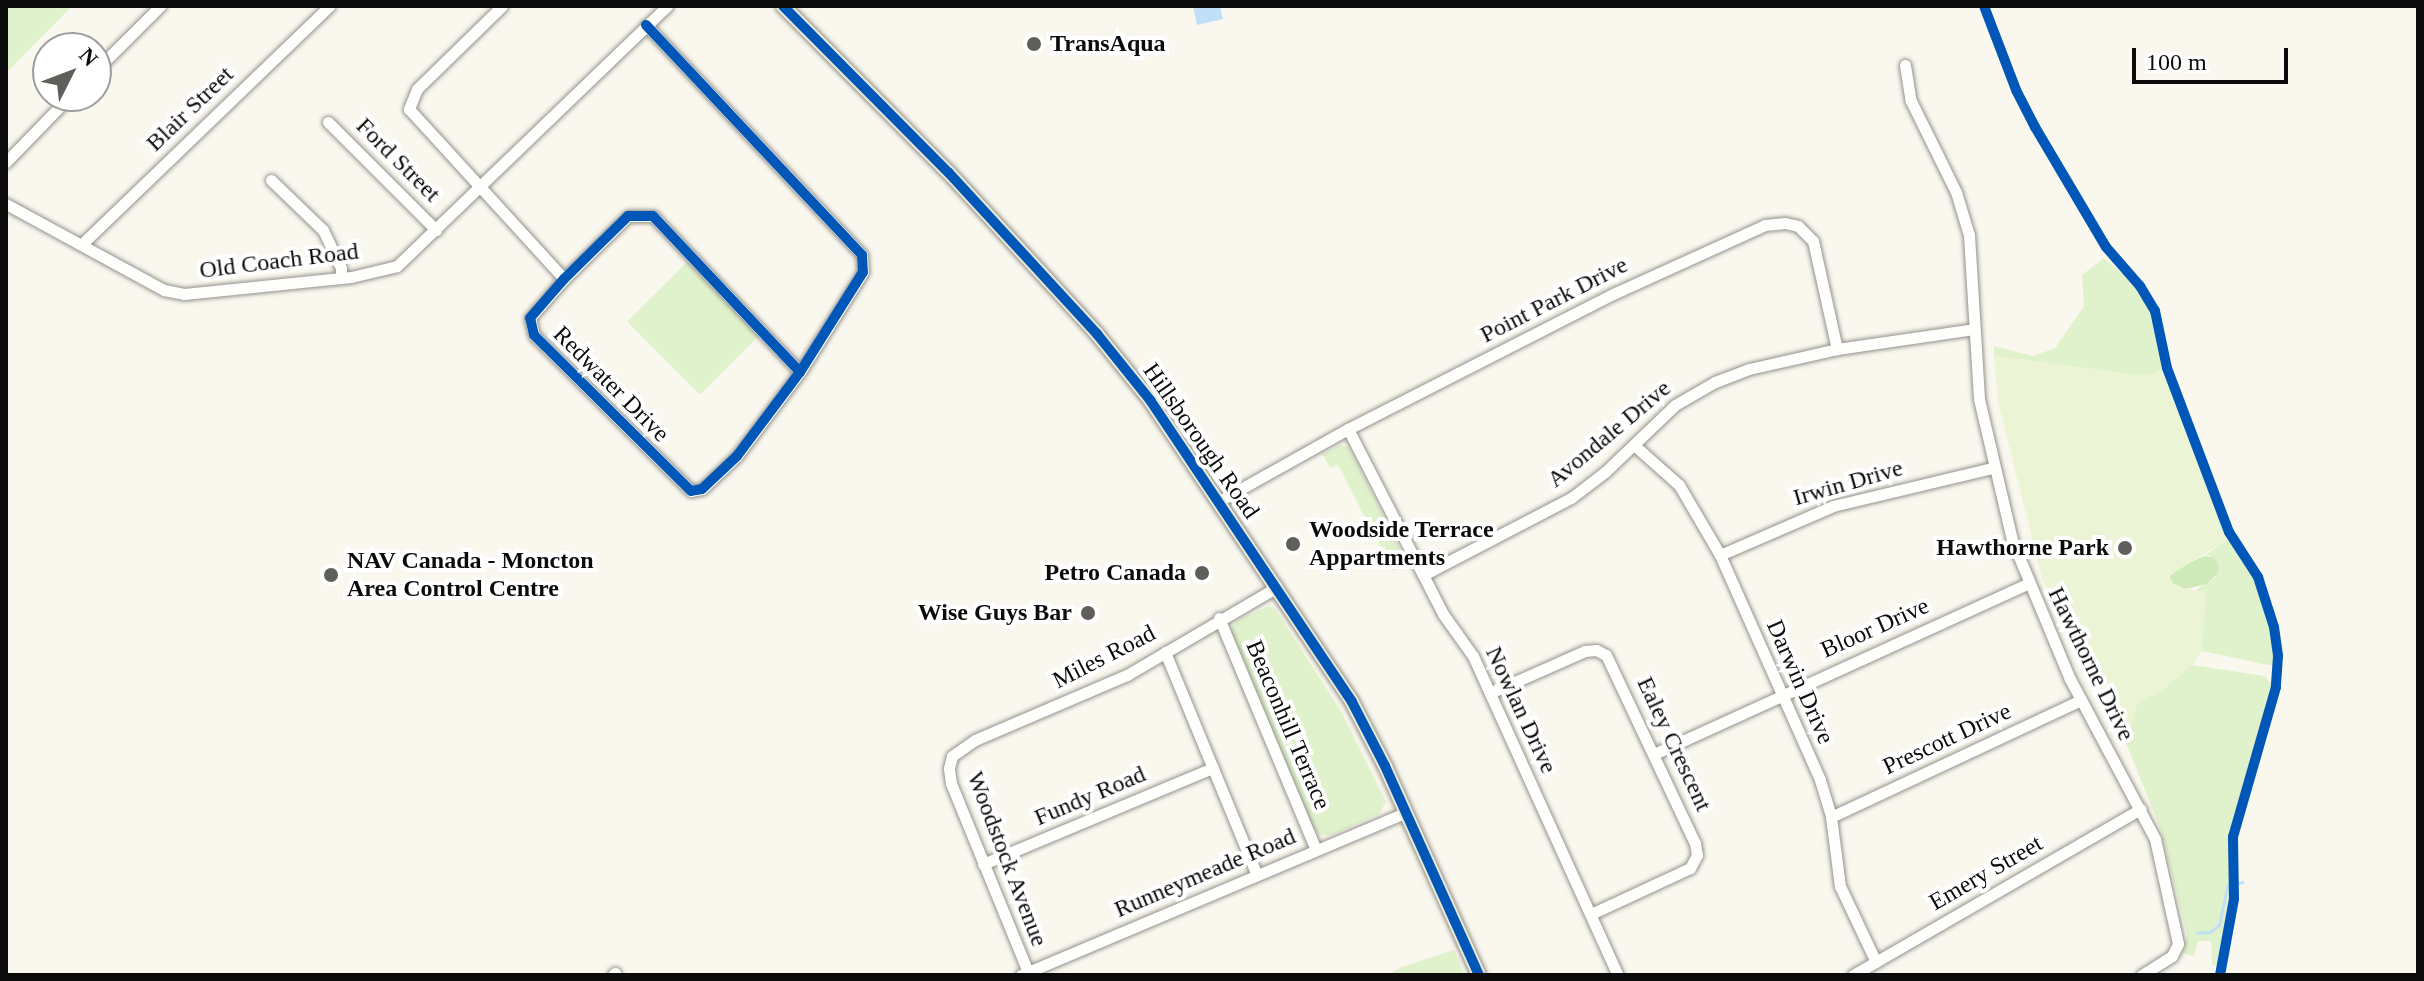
<!DOCTYPE html>
<html>
<head>
<meta charset="utf-8">
<style>
	body { margin:0 }
	#map { position:relative; width:2424px; height:981px; overflow:hidden; background:#faf8ee; font-family:Georgia,serif }
	div>[style] { position:absolute }
	.green>* { inset:0; background:#e0f2cc; transform-origin:0 0 }
	.forest>* { inset:0; background:#cfeab9 }
	.pitch>* { inset:0; background:#ebf5d6 }
	.water>* { inset:0; background:#c1e0f8 }
	.stream>* { height:3px; margin:-1.5px; padding:0 1.5px; transform-origin:1.5px; border-radius:1.5px; background:#c1e0f8 }
	.roads { filter:drop-shadow(0 0 2px #93928d) drop-shadow(0 0 2px #93928d) }
	.minor>* { height:11px; margin:-5.5px; padding:0 5.5px; transform-origin:5.5px; border-radius:5.5px; background:#fefefc }
	.major>* { height:14px; margin:-7px; padding:0 7px; transform-origin:7px; border-radius:7px; background:#ece9d6 }
	.cycleway>* { height:10px; margin:-5px; padding:0 5px; transform-origin:5px; border-radius:5px; background:#0057b8 }
	.dots>* { width:22px; height:22px; translate:-50% -50%; box-sizing:border-box; border:4px solid #fff; border-radius:50% }
	span { translate:-50% -50%; white-space:nowrap; text-align:center; line-height:1.15; -webkit-text-stroke:8px #fff; paint-order:stroke }
	.poi-label { font-size:24px; color:#0b0b0b; font-weight:700 }
	.left { translate:0 -50%; text-align:left }
	.right { translate:-100% -50%; text-align:right }
	.street-label { font-size:24px; color:#0b0b0b }
	.frame { position:absolute; inset:0; border:8px solid #0b0b0b; pointer-events:none }
	.north { position:absolute; left:32px; top:32px; width:80px; height:80px; box-sizing:border-box; background:#fff; border:2px solid #9d9d9d; border-radius:50%; rotate:48deg; font-size:22px; font-weight:700; line-height:32px; text-align:center; color:#0b0b0b }
	.north::after { content:''; display:block; margin:auto; width:28px; height:36px; background:#5f5e5a; clip-path:polygon(50% 0,100% 100%,50% 72%,0 100%) }
	.scale { position:absolute; left:2132px; top:48px; width:156px; height:36px; box-sizing:border-box; border:4px solid #0b0b0b; border-top:0; padding-left:10px; font-size:24px; line-height:28px; white-space:nowrap; color:#0b0b0b; -webkit-text-stroke:6px #fff; paint-order:stroke }
</style>
</head>
<body>
<div id="map">
	<div class="green">
		<div style="clip-path:polygon(6px 6px,72px 6px,6px 73px)"></div>
		<div style="clip-path:polygon(2104px 258px,2132px 282px,2147px 304px,2165px 368px,2154px 375px,2143px 376px,1994px 356px,1994px 346px,2033px 356px,2055px 348px,2084px 306px,2082px 275px)"></div>
		<div style="left:688px;top:261px;width:103px;height:86px;rotate:45deg"></div>
		<div style="clip-path:polygon(1340px 445px,1349px 447px,1407px 564px,1393px 571px,1338px 465px,1330px 468px,1322px 454px)"></div>
		<div style="clip-path:polygon(2230px 538px,2249px 567px,2264px 602px,2276px 654px,2273px 666px,2202px 651px,2197px 589px,2215px 578px,2219px 565px,2210px 555px,2204px 556px)"></div>
		<div style="clip-path:polygon(1269px 606px,1275px 609px,1341px 711px,1386px 802px,1379px 814px,1329px 836px,1318px 834px,1303px 811px,1230px 631px,1236px 621px)"></div>
		<div style="clip-path:polygon(2192px 665px,2265px 676px,2273px 686px,2231px 832px,2231px 894px,2219px 967px,2212px 964px,2211px 941px,2198px 941px,2194px 956px,2183px 953px,2187px 935px,2161px 830px,2126px 743px,2137px 704px,2166px 687px)"></div>
		<div style="clip-path:polygon(1454px 950px,1465px 975px,1386px 975px,1402px 967px)"></div>
	</div>
	<div class="forest">
		<div style="clip-path:polygon(2204px 556px,2213px 557px,2219px 565px,2218px 573px,2207px 584px,2185px 589px,2169px 582px,2171px 572px)"></div>
	</div>
	<div class="pitch">
		<div style="clip-path:polygon(1994px 356px,2146px 376px,2165px 368px,2230px 538px,2169px 576px,2175px 587px,2206px 592px,2202px 651px,2192px 665px,2166px 687px,2137px 704px,2128px 736px,2114px 729px,2042px 578px,1998px 402px)"></div>
	</div>
	<div class="water">
		<div style="clip-path:polygon(1193px 6px,1220px 6px,1223px 19px,1197px 25px)"></div>
	</div>
	<div class="stream">
		<div style="left:2197px;top:933px;width:13px;rotate:-4deg"></div>
		<div style="left:2210px;top:932px;width:11px;rotate:-38deg"></div>
		<div style="left:2219px;top:925px;width:40px;rotate:-78deg"></div>
		<div style="left:2227px;top:886px;width:16px;rotate:-14deg"></div>
	</div>
	<div class="roads">
		<div class="minor">
			<div style="left:502px;top:6px;width:119px;rotate:135.7deg"></div>
			<div style="left:417px;top:89px;width:22px;rotate:112deg"></div>
			<div style="left:409px;top:109px;width:230px;rotate:47.6deg"></div>
			<div style="left:646px;top:25px;width:316px;rotate:46.8deg"></div>
			<div style="left:862px;top:255px;width:17px;rotate:87deg"></div>
			<div style="left:863px;top:272px;width:118px;rotate:122.2deg"></div>
			<div style="left:800px;top:372px;width:105px;rotate:126.9deg"></div>
			<div style="left:737px;top:456px;width:48px;rotate:136.7deg"></div>
			<div style="left:702px;top:489px;width:11px;rotate:170deg"></div>
			<div style="left:691px;top:491px;width:221px;rotate:-135.2deg"></div>
			<div style="left:534px;top:335px;width:17px;rotate:-103deg"></div>
			<div style="left:530px;top:318px;width:52px;rotate:-48.9deg"></div>
			<div style="left:564px;top:279px;width:90px;rotate:-44.5deg"></div>
			<div style="left:628px;top:216px;width:25px"></div>
			<div style="left:653px;top:216px;width:214px;rotate:46.7deg"></div>
			<div style="left:1905px;top:65px;width:36px;rotate:81deg"></div>
			<div style="left:1911px;top:101px;width:102px;rotate:63.7deg"></div>
			<div style="left:1956px;top:192px;width:45px;rotate:73.2deg"></div>
			<div style="left:1969px;top:235px;width:164px;rotate:86.5deg"></div>
			<div style="left:1979px;top:399px;width:145px;rotate:76.8deg"></div>
			<div style="left:2012px;top:540px;width:151px;rotate:67.4deg"></div>
			<div style="left:2070px;top:679px;width:181px;rotate:62deg"></div>
			<div style="left:2155px;top:839px;width:107px;rotate:77.6deg"></div>
			<div style="left:2178px;top:944px;width:13px;rotate:117deg"></div>
			<div style="left:2172px;top:956px;width:36px;rotate:148deg"></div>
			<div style="left:96px;top:70px;width:91px;rotate:-45deg"></div>
			<div style="left:328px;top:122px;width:153px;rotate:45deg"></div>
			<div style="left:6px;top:162px;width:92px;rotate:-45.9deg"></div>
			<div style="left:271px;top:180px;width:72px;rotate:43.9deg"></div>
			<div style="left:323px;top:230px;width:42px;rotate:64.7deg"></div>
			<div style="left:341px;top:268px;width:9px;rotate:90deg"></div>
			<div style="left:6px;top:204px;width:180px;rotate:28.6deg"></div>
			<div style="left:164px;top:290px;width:20px;rotate:11deg"></div>
			<div style="left:184px;top:294px;width:168px;rotate:-5.8deg"></div>
			<div style="left:351px;top:277px;width:47px;rotate:-13.4deg"></div>
			<div style="left:397px;top:266px;width:375px;rotate:-43.9deg"></div>
			<div style="left:82px;top:244px;width:343px;rotate:-43.9deg"></div>
			<div style="left:1348px;top:429px;width:208px;rotate:62.8deg"></div>
			<div style="left:1443px;top:614px;width:52px;rotate:54.5deg"></div>
			<div style="left:1473px;top:656px;width:350px;rotate:65.6deg"></div>
			<div style="left:1634px;top:445px;width:60px;rotate:41.6deg"></div>
			<div style="left:1679px;top:485px;width:81px;rotate:59.6deg"></div>
			<div style="left:1720px;top:555px;width:246px;rotate:66deg"></div>
			<div style="left:1820px;top:780px;width:39px;rotate:73deg"></div>
			<div style="left:1831px;top:817px;width:70px;rotate:82.6deg"></div>
			<div style="left:1840px;top:886px;width:84px;rotate:64.7deg"></div>
			<div style="left:1219px;top:501px;width:148px;rotate:-29.2deg"></div>
			<div style="left:1348px;top:429px;width:297px;rotate:-27deg"></div>
			<div style="left:1613px;top:294px;width:167px;rotate:-24.4deg"></div>
			<div style="left:1765px;top:225px;width:20px;rotate:-6deg"></div>
			<div style="left:1785px;top:223px;width:13px;rotate:13deg"></div>
			<div style="left:1798px;top:226px;width:21px;rotate:45deg"></div>
			<div style="left:1813px;top:241px;width:111px;rotate:77.5deg"></div>
			<div style="left:1720px;top:555px;width:123px;rotate:-23.4deg"></div>
			<div style="left:1833px;top:506px;width:164px;rotate:-13.4deg"></div>
			<div style="left:1423px;top:575px;width:167px;rotate:-27.5deg"></div>
			<div style="left:1571px;top:498px;width:43px;rotate:-37.4deg"></div>
			<div style="left:1605px;top:472px;width:97px;rotate:-43.7deg"></div>
			<div style="left:1675px;top:405px;width:46px;rotate:-29.9deg"></div>
			<div style="left:1715px;top:382px;width:36px;rotate:-21deg"></div>
			<div style="left:1749px;top:369px;width:90px;rotate:-12.8deg"></div>
			<div style="left:1837px;top:349px;width:138px;rotate:-8.3deg"></div>
			<div style="left:1219px;top:618px;width:251px;rotate:67.3deg"></div>
			<div style="left:1165px;top:652px;width:241px;rotate:67.6deg"></div>
			<div style="left:1490px;top:693px;width:104px;rotate:-23.9deg"></div>
			<div style="left:1585px;top:651px;width:11px;rotate:-5deg"></div>
			<div style="left:1596px;top:650px;width:11px;rotate:27deg"></div>
			<div style="left:1606px;top:655px;width:208px;rotate:64.7deg"></div>
			<div style="left:1695px;top:843px;width:12px;rotate:81deg"></div>
			<div style="left:1697px;top:855px;width:15px;rotate:118deg"></div>
			<div style="left:1690px;top:868px;width:109px;rotate:155.1deg"></div>
			<div style="left:1654px;top:754px;width:410px;rotate:-24.5deg"></div>
			<div style="left:1831px;top:817px;width:276px;rotate:-25.1deg"></div>
			<div style="left:983px;top:864px;width:249px;rotate:-22.7deg"></div>
			<div style="left:1028px;top:972px;width:204px;rotate:-112.2deg"></div>
			<div style="left:951px;top:783px;width:15px;rotate:-98deg"></div>
			<div style="left:949px;top:768px;width:12px;rotate:-76deg"></div>
			<div style="left:952px;top:756px;width:28px;rotate:-35deg"></div>
			<div style="left:975px;top:740px;width:165px;rotate:-23.2deg"></div>
			<div style="left:1127px;top:675px;width:174px;rotate:-30.4deg"></div>
			<div style="left:613px;top:975px;width:3px;rotate:-45deg"></div>
			<div style="left:1021px;top:975px;width:418px;rotate:-22.9deg"></div>
			<div style="left:1853px;top:975px;width:332px;rotate:-30deg"></div>
		</div>
		<div class="major">
			<div style="left:783px;top:6px;width:235px;rotate:45.2deg"></div>
			<div style="left:949px;top:173px;width:219px;rotate:47.4deg"></div>
			<div style="left:1097px;top:334px;width:85px;rotate:51.2deg"></div>
			<div style="left:1150px;top:400px;width:363px;rotate:56.2deg"></div>
			<div style="left:1352px;top:702px;width:72px;rotate:62.7deg"></div>
			<div style="left:1385px;top:766px;width:229px;rotate:65.8deg"></div>
		</div>
	</div>
	<div class="cycleway">
		<div style="left:783px;top:6px;width:235px;rotate:45.2deg"></div>
		<div style="left:949px;top:173px;width:219px;rotate:47.4deg"></div>
		<div style="left:1097px;top:334px;width:85px;rotate:51.2deg"></div>
		<div style="left:1150px;top:400px;width:363px;rotate:56.2deg"></div>
		<div style="left:1352px;top:702px;width:72px;rotate:62.7deg"></div>
		<div style="left:1385px;top:766px;width:229px;rotate:65.8deg"></div>
		<div style="left:1984px;top:6px;width:90px;rotate:69.1deg"></div>
		<div style="left:2016px;top:90px;width:42px;rotate:62.8deg"></div>
		<div style="left:2035px;top:127px;width:139px;rotate:59.4deg"></div>
		<div style="left:2106px;top:247px;width:52px;rotate:48.9deg"></div>
		<div style="left:2140px;top:286px;width:29px;rotate:59deg"></div>
		<div style="left:2155px;top:311px;width:58px;rotate:78.1deg"></div>
		<div style="left:2167px;top:368px;width:175px;rotate:69.3deg"></div>
		<div style="left:2229px;top:532px;width:54px;rotate:57.2deg"></div>
		<div style="left:2258px;top:577px;width:52px;rotate:72.3deg"></div>
		<div style="left:2274px;top:627px;width:29px;rotate:82deg"></div>
		<div style="left:2278px;top:656px;width:31px;rotate:94deg"></div>
		<div style="left:2276px;top:687px;width:156px;rotate:106deg"></div>
		<div style="left:2233px;top:837px;width:62px;rotate:89.1deg"></div>
		<div style="left:2234px;top:899px;width:77px;rotate:100.4deg"></div>
		<div style="left:646px;top:25px;width:316px;rotate:46.8deg"></div>
		<div style="left:862px;top:255px;width:17px;rotate:87deg"></div>
		<div style="left:863px;top:272px;width:118px;rotate:122.2deg"></div>
		<div style="left:800px;top:372px;width:105px;rotate:126.9deg"></div>
		<div style="left:737px;top:456px;width:48px;rotate:136.7deg"></div>
		<div style="left:702px;top:489px;width:11px;rotate:170deg"></div>
		<div style="left:691px;top:491px;width:221px;rotate:-135.2deg"></div>
		<div style="left:534px;top:335px;width:17px;rotate:-103deg"></div>
		<div style="left:530px;top:318px;width:52px;rotate:-48.9deg"></div>
		<div style="left:564px;top:279px;width:90px;rotate:-44.5deg"></div>
		<div style="left:628px;top:216px;width:25px"></div>
		<div style="left:653px;top:216px;width:214px;rotate:46.7deg"></div>
	</div>
	<div class="dots">
		<div style="left:1034px;top:44px;background:#5f5e5a"></div>
		<div style="left:1293px;top:544px;background:#5f5e5a"></div>
		<div style="left:2125px;top:548px;background:#5f5e5a"></div>
		<div style="left:1202px;top:573px;background:#5f5e5a"></div>
		<div style="left:331px;top:575px;background:#5f5e5a"></div>
		<div style="left:1088px;top:613px;background:#5f5e5a"></div>
	</div>
	<div class="poi-label">
		<span class="left" style="left:1050px;top:44px">TransAqua</span>
		<span class="left" style="left:1309px;top:544px">Woodside Terrace<br>Appartments</span>
		<span class="right" style="left:2109px;top:548px">Hawthorne Park</span>
		<span class="left" style="left:347px;top:575px">NAV Canada - Moncton<br>Area Control Centre</span>
		<span class="right" style="left:1186px;top:573px">Petro Canada</span>
		<span class="right" style="left:1072px;top:613px">Wise Guys Bar</span>
	</div>
	<div class="street-label">
		<span style="left:190px;top:109px;rotate:-44deg">Blair Street</span>
		<span style="left:398px;top:160px;rotate:45deg">Ford Street</span>
		<span style="left:279px;top:261px;rotate:-7deg">Old Coach Road</span>
		<span style="left:1554px;top:300px;rotate:-27deg">Point Park Drive</span>
		<span style="left:611px;top:384px;rotate:45deg">Redwater Drive</span>
		<span style="left:1609px;top:434px;rotate:-40deg">Avondale Drive</span>
		<span style="left:1201px;top:441px;rotate:55deg">Hillsborough Road</span>
		<span style="left:1848px;top:483px;rotate:-16deg">Irwin Drive</span>
		<span style="left:1875px;top:628px;rotate:-24deg">Bloor Drive</span>
		<span style="left:1104px;top:657px;rotate:-27deg">Miles Road</span>
		<span style="left:2091px;top:664px;rotate:64deg">Hawthorne Drive</span>
		<span style="left:1800px;top:682px;rotate:66deg">Darwin Drive</span>
		<span style="left:1521px;top:710px;rotate:65deg">Nowlan Drive</span>
		<span style="left:1288px;top:725px;rotate:67deg">Beaconhill Terrace</span>
		<span style="left:1947px;top:739px;rotate:-25deg">Prescott Drive</span>
		<span style="left:1674px;top:744px;rotate:65deg">Ealey Crescent</span>
		<span style="left:1090px;top:796px;rotate:-23deg">Fundy Road</span>
		<span style="left:1007px;top:859px;rotate:69deg">Woodstock Avenue</span>
		<span style="left:1205px;top:873px;rotate:-23deg">Runneymeade Road</span>
		<span style="left:1986px;top:873px;rotate:-30deg">Emery Street</span>
	</div>
	<div class="frame"></div>
	<div class="north">N</div>
	<div class="scale">100 m</div>
</div>
</body>
</html>
